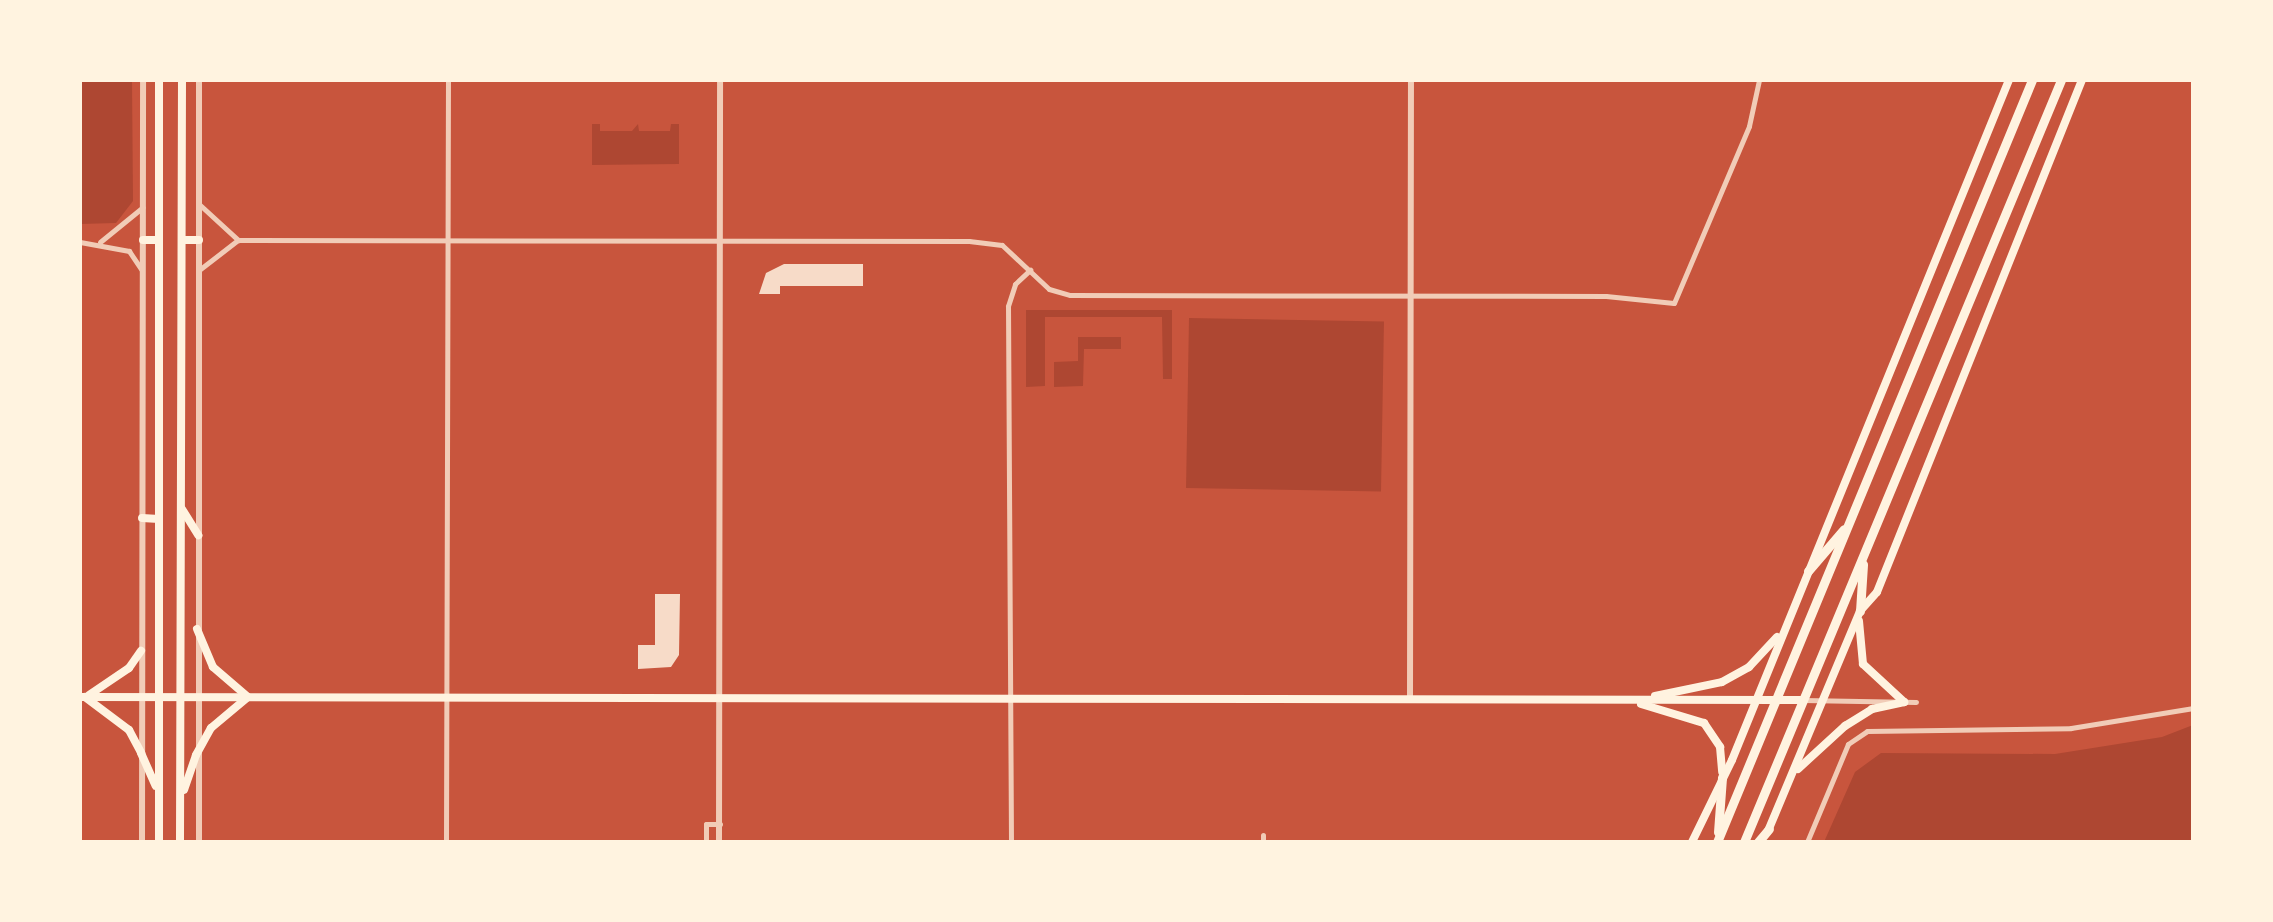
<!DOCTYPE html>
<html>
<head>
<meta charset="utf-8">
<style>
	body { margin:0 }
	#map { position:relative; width:2273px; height:922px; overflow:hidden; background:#c8553d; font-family:"IBM Plex Sans",sans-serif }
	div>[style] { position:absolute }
	.green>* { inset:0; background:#ae4732; transform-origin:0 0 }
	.building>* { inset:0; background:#f7dbc8 }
	.minor>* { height:5px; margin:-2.5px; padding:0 2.5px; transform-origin:2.5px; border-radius:2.5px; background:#f1ccb7 }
	.tertiary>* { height:6px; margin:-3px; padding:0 3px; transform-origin:3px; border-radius:3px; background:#f1ccb7 }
	.secondary>* { height:8px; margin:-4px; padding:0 4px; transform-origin:4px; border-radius:4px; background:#fff3e0 }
	.primary>* { height:8px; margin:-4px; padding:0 4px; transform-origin:4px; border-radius:4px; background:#fff3e0 }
	.trunk>* { height:9px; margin:-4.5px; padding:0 4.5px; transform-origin:4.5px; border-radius:4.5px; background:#fff3e0 }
	span { translate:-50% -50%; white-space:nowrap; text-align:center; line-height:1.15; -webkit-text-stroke:10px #fff3e0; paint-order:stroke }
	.frame { position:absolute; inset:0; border:82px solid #fff3e0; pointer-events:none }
</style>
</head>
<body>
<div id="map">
	<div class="green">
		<div style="clip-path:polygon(80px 80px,132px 80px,133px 201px,116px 223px,80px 224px)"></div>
		<div style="clip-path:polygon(592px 124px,600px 124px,600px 131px,632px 131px,638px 124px,639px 131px,670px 131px,671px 124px,679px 124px,679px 164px,592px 165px)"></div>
		<div style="clip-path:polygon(1026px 310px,1172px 310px,1172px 379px,1163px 379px,1162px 317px,1045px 317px,1045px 386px,1026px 387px)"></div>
		<div style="left:1189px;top:318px;width:195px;height:170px;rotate:1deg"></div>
		<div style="clip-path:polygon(1078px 337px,1121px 337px,1121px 349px,1084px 349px,1083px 386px,1054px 387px,1054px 362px,1078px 361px)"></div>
		<div style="clip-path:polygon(2193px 725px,2193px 842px,1824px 842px,1855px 772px,1881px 753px,2055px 754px,2162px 737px)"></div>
	</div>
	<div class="building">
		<div style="clip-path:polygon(784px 264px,863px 264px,863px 286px,780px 286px,780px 294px,759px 294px,766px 273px)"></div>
		<div style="clip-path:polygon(655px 594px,680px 594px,679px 655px,671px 667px,638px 669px,638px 645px,655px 645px)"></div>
	</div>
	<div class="minor">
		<div style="left:200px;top:205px;width:52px;rotate:42.6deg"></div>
		<div style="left:80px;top:242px;width:50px;rotate:10.4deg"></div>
		<div style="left:129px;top:251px;width:22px;rotate:56deg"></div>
		<div style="left:100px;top:242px;width:55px;rotate:-39.1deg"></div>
		<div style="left:199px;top:270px;width:49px;rotate:-37.6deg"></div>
		<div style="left:238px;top:240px;width:731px;rotate:0.08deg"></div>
		<div style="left:969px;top:241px;width:33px;rotate:7deg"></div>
		<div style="left:1002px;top:245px;width:64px;rotate:43.1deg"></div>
		<div style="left:1049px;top:289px;width:22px;rotate:16deg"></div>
		<div style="left:1070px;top:295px;width:536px;rotate:0.11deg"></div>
		<div style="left:1606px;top:296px;width:68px;rotate:5.9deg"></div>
		<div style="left:1674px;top:303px;width:192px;rotate:-67deg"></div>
		<div style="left:1749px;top:126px;width:47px;rotate:-77.7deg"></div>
		<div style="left:1803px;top:700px;width:113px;rotate:1deg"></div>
		<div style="left:1263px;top:835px;width:7px;rotate:90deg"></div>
		<div style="left:446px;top:842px;width:762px;rotate:-89.85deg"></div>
		<div style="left:706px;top:842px;width:18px;rotate:-90deg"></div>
		<div style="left:706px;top:824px;width:14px"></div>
		<div style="left:1011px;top:842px;width:536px;rotate:-90.32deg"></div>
		<div style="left:1008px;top:306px;width:23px;rotate:-72deg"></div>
		<div style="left:1015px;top:284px;width:21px;rotate:-43deg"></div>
		<div style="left:1807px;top:842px;width:106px;rotate:-67.3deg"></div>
		<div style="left:1848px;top:744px;width:23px;rotate:-34deg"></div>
		<div style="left:1867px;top:731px;width:204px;rotate:-0.8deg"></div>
		<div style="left:2071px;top:728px;width:124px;rotate:-9.3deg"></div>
	</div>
	<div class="tertiary">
		<div style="left:1410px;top:700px;width:620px;rotate:-89.91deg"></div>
		<div style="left:142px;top:842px;width:762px;rotate:-89.92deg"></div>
		<div style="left:199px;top:842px;width:762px;rotate:-90deg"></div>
		<div style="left:719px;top:842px;width:762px;rotate:-89.92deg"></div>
	</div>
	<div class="secondary">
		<div style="left:1859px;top:621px;width:43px;rotate:84.7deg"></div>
		<div style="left:1863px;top:664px;width:56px;rotate:42.8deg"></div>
		<div style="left:197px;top:629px;width:41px;rotate:67.2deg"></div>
		<div style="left:213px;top:667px;width:46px;rotate:40.6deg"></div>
		<div style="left:89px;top:695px;width:48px;rotate:-34deg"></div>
		<div style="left:129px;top:668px;width:21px;rotate:-55deg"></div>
		<div style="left:1655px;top:696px;width:68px;rotate:-11.8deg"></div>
		<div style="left:1722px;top:682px;width:31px;rotate:-29deg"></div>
		<div style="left:1749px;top:667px;width:41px;rotate:-47deg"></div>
		<div style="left:80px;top:697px;width:1723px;rotate:0.1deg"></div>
		<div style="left:85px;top:697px;width:55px;rotate:36.9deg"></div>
		<div style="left:129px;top:730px;width:26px;rotate:62deg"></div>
		<div style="left:1641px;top:704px;width:66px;rotate:16.8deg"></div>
		<div style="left:1704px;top:723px;width:29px;rotate:56deg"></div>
		<div style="left:1720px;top:747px;width:25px;rotate:85deg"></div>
		<div style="left:196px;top:755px;width:31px;rotate:-61deg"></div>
		<div style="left:211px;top:728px;width:48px;rotate:-40deg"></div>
		<div style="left:1798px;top:769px;width:64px;rotate:-42.5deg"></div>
		<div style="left:1845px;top:726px;width:32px;rotate:-32deg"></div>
		<div style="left:1872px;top:709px;width:33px;rotate:-12deg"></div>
		<div style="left:1768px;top:831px;width:238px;rotate:-67.3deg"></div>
		<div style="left:1860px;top:611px;width:25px;rotate:-48deg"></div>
		<div style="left:1877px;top:592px;width:552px;rotate:-68.18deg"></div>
		<div style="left:1692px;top:842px;width:91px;rotate:-64deg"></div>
		<div style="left:1732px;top:760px;width:734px;rotate:-67.84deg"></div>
	</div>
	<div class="primary">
		<div style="left:143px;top:240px;width:16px"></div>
		<div style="left:182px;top:240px;width:17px"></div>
		<div style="left:182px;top:509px;width:31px;rotate:58deg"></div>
		<div style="left:142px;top:518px;width:17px;rotate:3deg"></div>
		<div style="left:141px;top:753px;width:36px;rotate:66deg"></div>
		<div style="left:184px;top:790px;width:37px;rotate:-71deg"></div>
		<div style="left:159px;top:842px;width:762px;rotate:-90deg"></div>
		<div style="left:180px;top:842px;width:762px;rotate:-89.85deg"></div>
	</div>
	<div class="trunk">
		<div style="left:1808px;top:571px;width:55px;rotate:-49.4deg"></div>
		<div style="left:1860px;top:611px;width:47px;rotate:-86.3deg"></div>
		<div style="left:1718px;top:832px;width:55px;rotate:-85.8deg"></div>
		<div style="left:1717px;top:842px;width:825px;rotate:-67.54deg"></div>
		<div style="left:1744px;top:842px;width:825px;rotate:-67.41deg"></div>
		<div style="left:1758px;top:842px;width:17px;rotate:-50deg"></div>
	</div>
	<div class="frame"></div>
</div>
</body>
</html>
